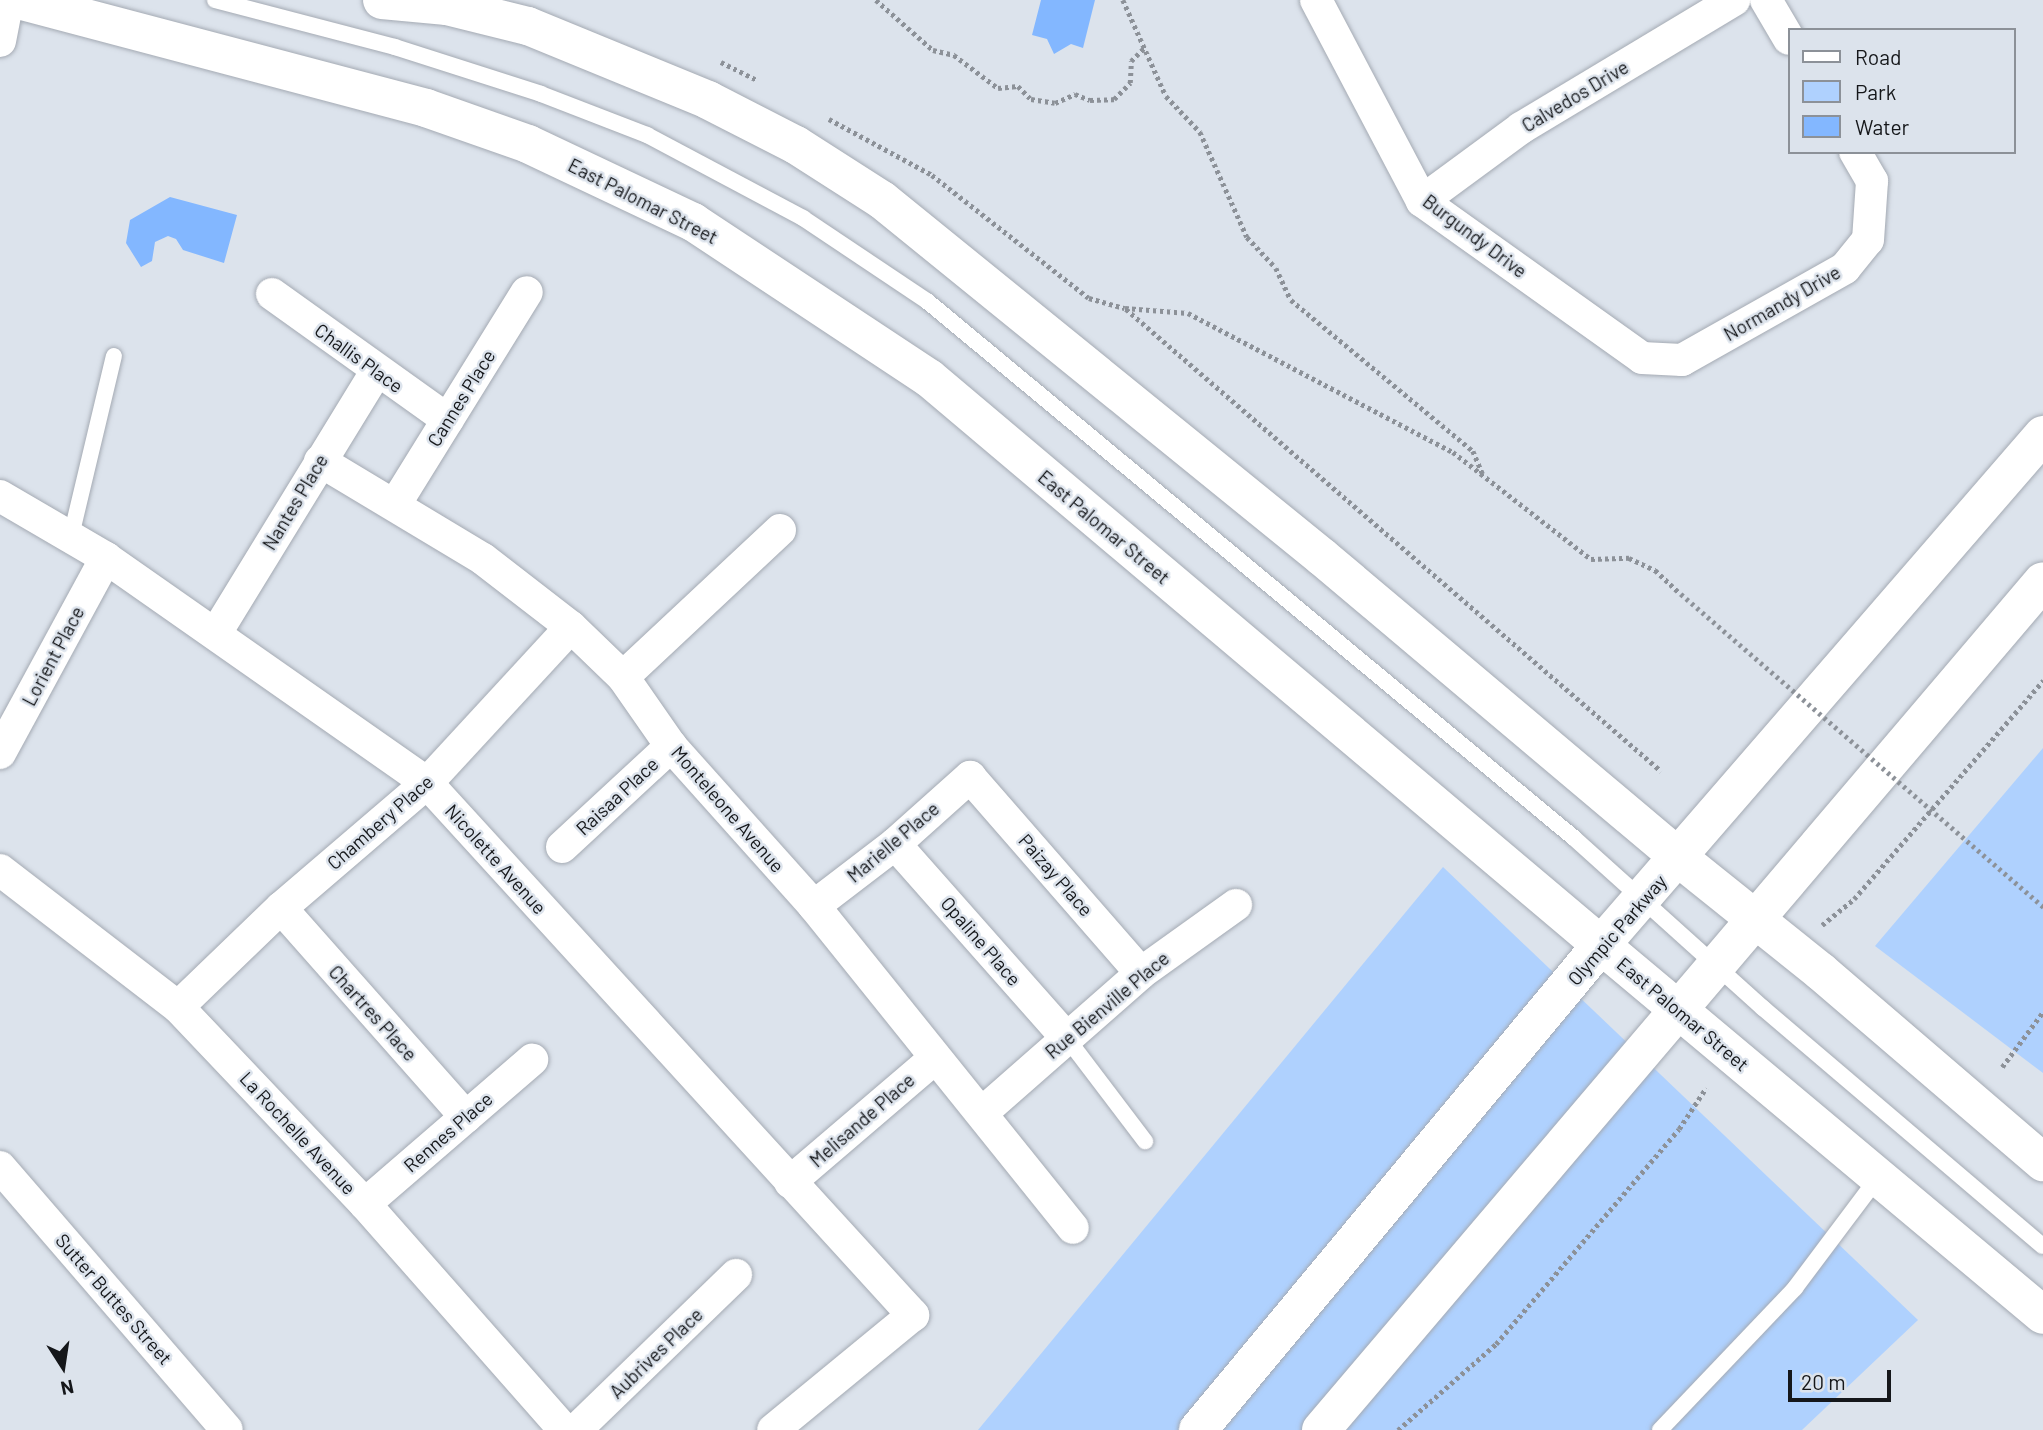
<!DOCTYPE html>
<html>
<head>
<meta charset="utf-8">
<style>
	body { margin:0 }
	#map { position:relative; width:2043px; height:1430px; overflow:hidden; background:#dce3ec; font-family:Barlow,sans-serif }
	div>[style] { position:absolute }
	.green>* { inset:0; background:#afd1fe }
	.water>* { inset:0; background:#83b7ff }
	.path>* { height:4.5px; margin-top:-2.25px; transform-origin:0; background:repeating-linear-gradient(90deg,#8c9198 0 3.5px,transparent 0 7px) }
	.roads { filter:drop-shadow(0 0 2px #a4aab3) drop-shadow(0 0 2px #a4aab3) }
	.service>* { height:16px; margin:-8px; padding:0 8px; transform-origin:8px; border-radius:8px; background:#fff }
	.minor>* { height:32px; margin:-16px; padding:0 16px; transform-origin:16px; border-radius:16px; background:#fff }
	.tertiary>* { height:38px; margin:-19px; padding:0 19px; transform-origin:19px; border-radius:19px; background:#fff }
	.secondary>* { height:38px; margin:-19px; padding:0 19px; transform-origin:19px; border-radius:19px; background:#fff }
	.primary>* { height:38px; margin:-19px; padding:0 19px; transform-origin:19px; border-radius:19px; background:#fff }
	.path-bridge>* { height:4.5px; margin-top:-2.25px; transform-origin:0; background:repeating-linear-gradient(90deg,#8c9198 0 3.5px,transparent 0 7px) }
	span { translate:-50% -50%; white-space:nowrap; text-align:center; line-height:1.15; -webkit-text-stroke:5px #dce3ec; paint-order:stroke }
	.street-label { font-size:19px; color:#15171a }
	.legend { position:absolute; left:1788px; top:28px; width:228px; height:126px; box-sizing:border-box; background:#dce3ec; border:2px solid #8c9198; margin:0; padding:9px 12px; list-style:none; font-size:21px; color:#15171a }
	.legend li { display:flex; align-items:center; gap:14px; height:35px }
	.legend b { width:35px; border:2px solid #8c9198 }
	.north { position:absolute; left:28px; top:1332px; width:70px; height:70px; -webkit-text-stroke:5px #dce3ec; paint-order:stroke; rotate:168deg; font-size:19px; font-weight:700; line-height:28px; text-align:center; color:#15171a }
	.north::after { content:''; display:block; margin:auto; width:24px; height:32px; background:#15171a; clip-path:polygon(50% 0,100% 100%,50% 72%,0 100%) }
	.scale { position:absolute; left:1788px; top:1370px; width:103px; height:32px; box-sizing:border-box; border:4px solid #15171a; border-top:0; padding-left:9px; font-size:21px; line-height:24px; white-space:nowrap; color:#15171a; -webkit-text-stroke:5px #dce3ec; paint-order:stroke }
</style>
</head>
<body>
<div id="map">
	<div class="green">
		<div style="clip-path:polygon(2043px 748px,2043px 1073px,1875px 946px)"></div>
		<div style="clip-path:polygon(1443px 867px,1918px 1320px,1802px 1430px,978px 1430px)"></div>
	</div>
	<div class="water">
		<div style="clip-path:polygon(1041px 0,1095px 0,1083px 48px,1071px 44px,1054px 54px,1047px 39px,1032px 35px)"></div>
		<div style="clip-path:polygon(170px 197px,237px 215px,224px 263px,183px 250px,176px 239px,168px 236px,155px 242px,152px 261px,141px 267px,126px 243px,130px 220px)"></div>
	</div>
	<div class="path">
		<div style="left:876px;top:0;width:76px;rotate:41.3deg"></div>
		<div style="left:933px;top:50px;width:22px;rotate:13deg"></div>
		<div style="left:954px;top:55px;width:55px;rotate:36.9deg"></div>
		<div style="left:998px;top:88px;width:20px;rotate:-6deg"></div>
		<div style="left:1018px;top:86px;width:18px;rotate:45deg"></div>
		<div style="left:1031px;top:99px;width:24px;rotate:9deg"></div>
		<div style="left:1055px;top:103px;width:22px;rotate:-24deg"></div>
		<div style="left:1075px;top:94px;width:16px;rotate:22deg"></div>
		<div style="left:1090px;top:100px;width:24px;rotate:-2deg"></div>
		<div style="left:1114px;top:99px;width:23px;rotate:-45deg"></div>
		<div style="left:1130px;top:83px;width:22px;rotate:-87deg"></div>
		<div style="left:1131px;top:61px;width:20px;rotate:-45deg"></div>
		<div style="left:1123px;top:0;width:105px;rotate:65.9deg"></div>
		<div style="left:1166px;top:96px;width:50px;rotate:46.6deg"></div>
		<div style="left:1200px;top:132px;width:115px;rotate:65.9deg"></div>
		<div style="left:1247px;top:237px;width:42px;rotate:46.9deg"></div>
		<div style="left:1276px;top:268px;width:35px;rotate:65deg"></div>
		<div style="left:1291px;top:300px;width:236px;rotate:39.7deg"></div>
		<div style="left:1473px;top:451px;width:25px;rotate:67deg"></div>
		<div style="left:721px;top:62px;width:40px;rotate:26.6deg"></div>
		<div style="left:829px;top:119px;width:117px;rotate:28.5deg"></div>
		<div style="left:932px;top:175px;width:199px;rotate:38.1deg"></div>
		<div style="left:1089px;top:298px;width:37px;rotate:16deg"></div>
		<div style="left:1125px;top:308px;width:63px;rotate:4.5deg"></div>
		<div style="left:1188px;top:313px;width:299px;rotate:27.7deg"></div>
		<div style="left:1453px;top:452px;width:175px;rotate:37.8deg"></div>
		<div style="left:1591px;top:559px;width:38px;rotate:-2deg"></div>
		<div style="left:1629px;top:558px;width:29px;rotate:25deg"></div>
		<div style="left:1655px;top:570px;width:35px;rotate:43deg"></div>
		<div style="left:1126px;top:309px;width:707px;rotate:40.81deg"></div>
		<div style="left:1822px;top:925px;width:41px;rotate:-39.1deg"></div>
		<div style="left:1854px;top:899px;width:289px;rotate:-49.1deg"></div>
		<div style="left:2002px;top:1067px;width:69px;rotate:-53.3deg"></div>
		<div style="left:1398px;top:1430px;width:130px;rotate:-41.3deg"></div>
		<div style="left:1496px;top:1344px;width:282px;rotate:-49.6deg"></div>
		<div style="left:1679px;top:1129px;width:49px;rotate:-56.6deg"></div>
	</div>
	<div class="roads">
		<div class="service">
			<div style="left:215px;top:0;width:186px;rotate:14.6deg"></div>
			<div style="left:395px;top:47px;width:153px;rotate:17.8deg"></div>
			<div style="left:541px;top:94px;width:114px;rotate:21.1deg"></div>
			<div style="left:647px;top:135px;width:177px;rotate:28deg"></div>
			<div style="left:803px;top:218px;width:149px;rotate:33.8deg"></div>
			<div style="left:927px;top:301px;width:841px;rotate:39.69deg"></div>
			<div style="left:1574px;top:838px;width:254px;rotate:42deg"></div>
			<div style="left:1763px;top:1008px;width:367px;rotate:40.4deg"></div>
			<div style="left:71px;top:536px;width:185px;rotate:-76.6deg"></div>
			<div style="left:1066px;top:1037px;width:131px;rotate:52.8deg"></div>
			<div style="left:1660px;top:1430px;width:196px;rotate:-46.4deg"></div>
			<div style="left:1795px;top:1288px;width:140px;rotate:-53.1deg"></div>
		</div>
		<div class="minor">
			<div style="left:1316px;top:0;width:227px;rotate:62.2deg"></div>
			<div style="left:1422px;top:201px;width:270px;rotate:35.5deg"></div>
			<div style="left:1642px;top:358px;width:40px;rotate:2.9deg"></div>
			<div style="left:1682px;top:360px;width:187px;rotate:-29.4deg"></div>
			<div style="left:1845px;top:268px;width:36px;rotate:-51deg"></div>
			<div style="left:1868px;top:240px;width:59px;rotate:-86.1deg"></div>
			<div style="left:1872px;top:181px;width:34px;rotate:-120deg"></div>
			<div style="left:1766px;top:0;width:45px;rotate:59.5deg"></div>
			<div style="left:0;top:41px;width:42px;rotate:-79deg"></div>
			<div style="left:1422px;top:201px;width:123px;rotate:-36.4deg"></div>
			<div style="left:1521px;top:128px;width:249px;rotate:-31deg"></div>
			<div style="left:272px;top:294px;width:216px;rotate:35.6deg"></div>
			<div style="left:320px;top:461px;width:190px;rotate:31deg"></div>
			<div style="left:483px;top:559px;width:111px;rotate:37.7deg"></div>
			<div style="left:571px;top:627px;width:72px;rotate:43.9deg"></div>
			<div style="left:623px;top:677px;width:84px;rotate:55.2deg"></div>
			<div style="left:671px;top:746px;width:215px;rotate:48.2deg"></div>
			<div style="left:814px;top:906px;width:413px;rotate:51.2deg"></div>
			<div style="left:0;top:496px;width:123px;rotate:30.3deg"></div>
			<div style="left:106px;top:558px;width:392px;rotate:35deg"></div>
			<div style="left:427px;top:783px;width:721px;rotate:47.59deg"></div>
			<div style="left:913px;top:1315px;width:181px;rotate:140.6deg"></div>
			<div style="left:396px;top:503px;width:248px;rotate:-58.2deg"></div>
			<div style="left:216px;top:633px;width:306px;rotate:-58.5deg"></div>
			<div style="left:623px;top:677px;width:215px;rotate:-43.1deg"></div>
			<div style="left:0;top:753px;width:222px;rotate:-61.5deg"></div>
			<div style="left:895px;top:844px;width:258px;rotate:48.5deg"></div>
			<div style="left:562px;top:847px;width:149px;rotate:-42.8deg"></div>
			<div style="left:0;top:870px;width:225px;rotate:37.6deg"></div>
			<div style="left:178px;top:1007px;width:272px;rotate:46.5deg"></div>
			<div style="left:365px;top:1204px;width:301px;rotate:48.6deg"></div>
			<div style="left:814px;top:906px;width:102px;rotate:-37.4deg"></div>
			<div style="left:895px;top:844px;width:101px;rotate:-41.8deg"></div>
			<div style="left:970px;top:777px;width:260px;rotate:48.9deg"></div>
			<div style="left:281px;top:908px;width:279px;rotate:48.5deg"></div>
			<div style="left:178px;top:1007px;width:143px;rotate:-43.9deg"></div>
			<div style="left:281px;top:908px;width:192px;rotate:-40.6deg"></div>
			<div style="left:427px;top:783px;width:212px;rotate:-47.3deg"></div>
			<div style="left:983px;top:1112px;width:210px;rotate:-41.3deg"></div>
			<div style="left:1141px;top:973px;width:117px;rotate:-35.6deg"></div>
			<div style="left:0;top:1167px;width:347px;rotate:49.2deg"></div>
			<div style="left:790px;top:1182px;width:191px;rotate:-40.5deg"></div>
			<div style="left:365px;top:1204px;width:221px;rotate:-40.8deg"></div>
			<div style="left:576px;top:1430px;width:223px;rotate:-44.1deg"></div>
		</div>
		<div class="tertiary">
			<div style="left:18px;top:0;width:422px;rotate:14.8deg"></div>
			<div style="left:426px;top:108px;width:108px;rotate:19.4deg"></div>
			<div style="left:528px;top:144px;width:183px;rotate:25.3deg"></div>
			<div style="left:693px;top:222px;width:283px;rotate:33.5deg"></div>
			<div style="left:929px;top:378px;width:879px;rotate:40.16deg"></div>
			<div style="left:382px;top:0;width:65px;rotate:5.3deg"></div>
			<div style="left:447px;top:6px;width:83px;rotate:13.9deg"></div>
			<div style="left:528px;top:26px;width:195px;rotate:22.3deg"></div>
			<div style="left:708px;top:100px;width:99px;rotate:27.1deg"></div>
			<div style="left:796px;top:145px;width:102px;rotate:32.6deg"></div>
			<div style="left:882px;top:200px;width:567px;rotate:39.05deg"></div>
			<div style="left:1322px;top:557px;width:467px;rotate:40.1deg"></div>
		</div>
		<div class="secondary">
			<div style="left:1679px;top:858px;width:181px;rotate:38.7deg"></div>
			<div style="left:1820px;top:971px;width:294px;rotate:40.6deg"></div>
			<div style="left:1601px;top:945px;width:576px;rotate:39.93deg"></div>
		</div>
		<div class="primary">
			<div style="left:1198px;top:1430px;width:631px;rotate:-50.28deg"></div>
			<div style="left:1601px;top:945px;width:675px;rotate:-49.09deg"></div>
			<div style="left:1321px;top:1430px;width:1114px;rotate:-49.62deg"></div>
		</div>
	</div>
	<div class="path-bridge">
		<div style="left:1681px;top:594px;width:479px;rotate:40.8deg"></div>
	</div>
	<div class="street-label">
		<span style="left:1575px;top:96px;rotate:-31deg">Calvedos Drive</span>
		<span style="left:643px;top:201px;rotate:27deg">East Palomar Street</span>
		<span style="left:1475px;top:236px;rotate:37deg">Burgundy Drive</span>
		<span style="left:1782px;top:303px;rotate:-30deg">Normandy Drive</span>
		<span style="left:359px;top:358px;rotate:36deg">Challis Place</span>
		<span style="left:461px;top:398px;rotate:-58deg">Cannes Place</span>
		<span style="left:295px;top:502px;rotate:-59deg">Nantes Place</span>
		<span style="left:1104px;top:527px;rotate:40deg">East Palomar Street</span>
		<span style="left:53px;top:656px;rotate:-62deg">Lorient Place</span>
		<span style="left:617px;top:796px;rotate:-43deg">Raisaa Place</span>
		<span style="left:728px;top:809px;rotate:49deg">Monteleone Avenue</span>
		<span style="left:380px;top:822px;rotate:-41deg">Chambery Place</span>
		<span style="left:893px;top:842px;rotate:-40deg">Marielle Place</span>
		<span style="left:496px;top:859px;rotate:48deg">Nicolette Avenue</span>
		<span style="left:1056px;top:875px;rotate:49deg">Paizay Place</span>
		<span style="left:1617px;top:930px;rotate:-49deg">Olympic Parkway</span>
		<span style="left:981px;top:941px;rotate:49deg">Opaline Place</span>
		<span style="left:1107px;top:1005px;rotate:-40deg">Rue Bienville Place</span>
		<span style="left:373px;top:1013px;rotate:48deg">Chartres Place</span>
		<span style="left:1683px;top:1014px;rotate:40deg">East Palomar Street</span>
		<span style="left:862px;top:1120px;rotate:-41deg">Melisande Place</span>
		<span style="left:448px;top:1132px;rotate:-41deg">Rennes Place</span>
		<span style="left:298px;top:1133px;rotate:47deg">La Rochelle Avenue</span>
		<span style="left:114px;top:1299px;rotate:49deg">Sutter Buttes Street</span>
		<span style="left:656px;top:1353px;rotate:-44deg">Aubrives Place</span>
	</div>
	<ul class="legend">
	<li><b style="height:9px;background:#fff"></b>Road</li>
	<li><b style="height:19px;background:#afd1fe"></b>Park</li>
	<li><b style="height:19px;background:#83b7ff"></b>Water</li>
	</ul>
	<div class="north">N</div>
	<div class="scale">20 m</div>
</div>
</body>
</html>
